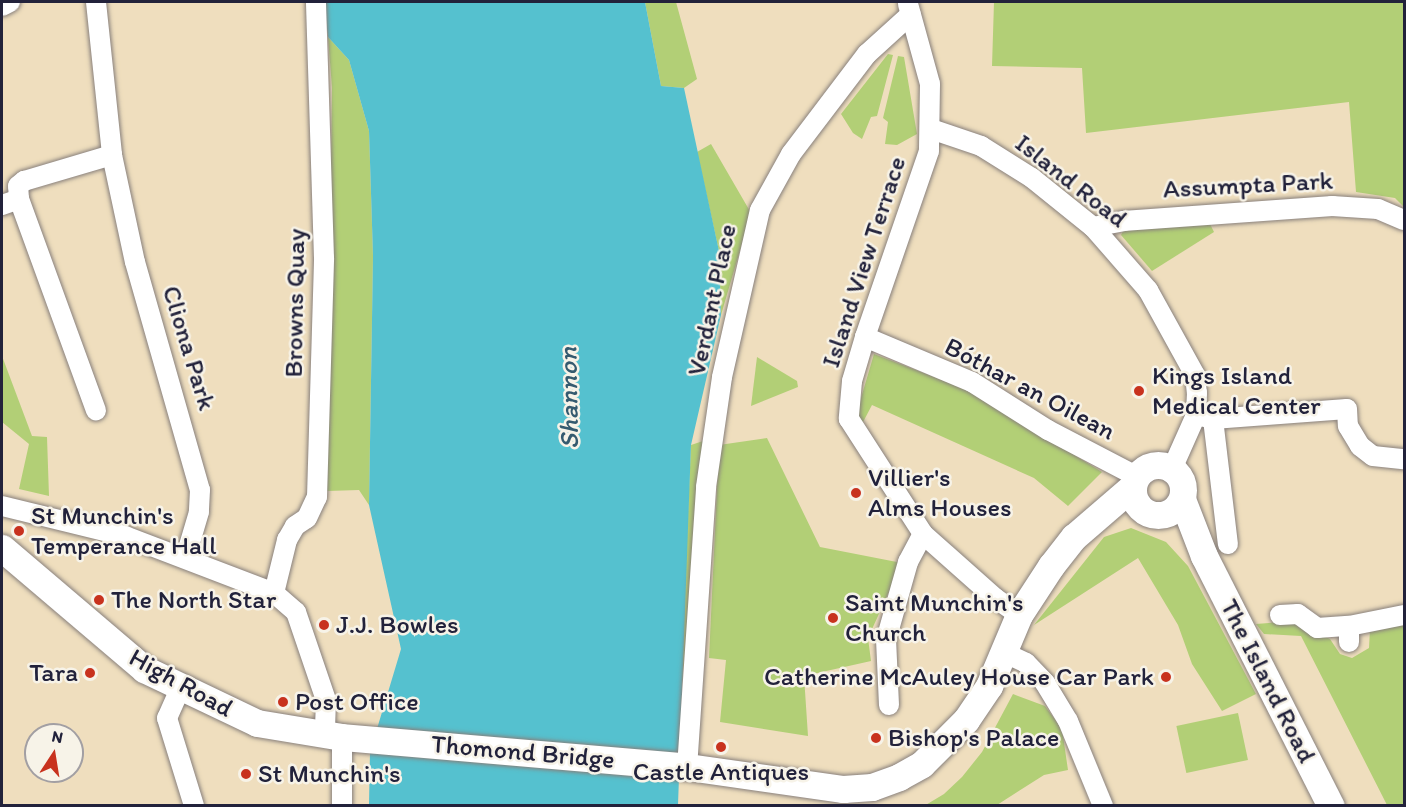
<!DOCTYPE html>
<html>
<head>
<meta charset="utf-8">
<style>
	body { margin:0 }
	#map { position:relative; width:1406px; height:807px; overflow:hidden; background:#efdebe; font-family:Itim,sans-serif }
	div>[style] { position:absolute }
	.green>* { inset:0; background:#b2cf76; transform-origin:0 0 }
	.water>* { inset:0; background:#55c1cf }
	.roads { filter:drop-shadow(0 0 2px #88807c) drop-shadow(0 0 2px #88807c) }
	.street>* { height:20px; margin:-10px; padding:0 10px; transform-origin:10px; border-radius:10px; background:#fff }
	.secondary>* { height:27px; margin:-13.5px; padding:0 13.5px; transform-origin:13.5px; border-radius:13.5px; background:#fff }
	.secondary>.ring { margin:-13.5px; padding:0; box-sizing:content-box; background:none; border:27px solid #fff; border-radius:50% }
	.dots>* { width:16px; height:16px; translate:-50% -50%; box-sizing:border-box; border:3px solid #f7f3e8; border-radius:50% }
	span { translate:-50% -50%; white-space:nowrap; text-align:center; line-height:1.15; -webkit-text-stroke:5px #f7f3e8; paint-order:stroke }
	.street-label { font-size:26px; color:#22223b }
	.poi-label { font-size:26px; color:#22223b }
	.left { translate:0 -50%; text-align:left }
	.right { translate:-100% -50%; text-align:right }
	.water-label { font-size:27px; color:#345a6f; font-style:italic }
	.frame { position:absolute; inset:0; border:3px solid #22223b; pointer-events:none }
	.north { position:absolute; left:24px; top:723px; width:60px; height:60px; box-sizing:border-box; background:#f7f3e8; border:2px solid #a29fa3; border-radius:50%; rotate:12deg; font-size:16px; font-weight:700; line-height:24px; text-align:center; color:#22223b }
	.north::after { content:''; display:block; margin:auto; width:21px; height:27px; background:#c8321e; clip-path:polygon(50% 0,100% 100%,50% 72%,0 100%) }
</style>
</head>
<body>
<div id="map">
	<div class="green">
		<div style="clip-path:polygon(645px 2px,676px 2px,697px 79px,684px 88px,661px 86px)"></div>
		<div style="clip-path:polygon(994px 2px,1404px 2px,1404px 207px,1395px 198px,1356px 192px,1349px 102px,1086px 133px,1082px 68px,992px 66px)"></div>
		<div style="clip-path:polygon(328px 37px,349px 60px,369px 131px,373px 256px,369px 505px,359px 490px,327px 491px,332px 88px)"></div>
		<div style="clip-path:polygon(888px 54px,893px 55px,877px 116px,871px 117px,862px 139px,853px 133px,841px 114px)"></div>
		<div style="clip-path:polygon(898px 56px,904px 57px,917px 134px,897px 145px,885px 144px,888px 122px,883px 118px)"></div>
		<div style="clip-path:polygon(711px 144px,751px 213px,721px 315px,719px 251px,697px 152px)"></div>
		<div style="clip-path:polygon(1209px 222px,1214px 232px,1152px 271px,1121px 235px,1123px 231px)"></div>
		<div style="clip-path:polygon(874px 354px,968px 390px,1102px 472px,1068px 506px,1034px 478px,872px 405px,862px 424px,856px 415px)"></div>
		<div style="clip-path:polygon(2px 356px,32px 436px,47px 437px,49px 496px,19px 489px,29px 444px,2px 422px)"></div>
		<div style="clip-path:polygon(757px 357px,797px 381px,798px 387px,751px 406px)"></div>
		<div style="clip-path:polygon(767px 438px,820px 547px,902px 563px,868px 638px,871px 661px,804px 676px,808px 736px,720px 722px,726px 660px,709px 658px,719px 445px)"></div>
		<div style="clip-path:polygon(706px 440px,679px 715px,691px 445px)"></div>
		<div style="clip-path:polygon(1131px 528px,1166px 542px,1188px 566px,1256px 694px,1222px 711px,1192px 664px,1178px 625px,1138px 558px,1034px 625px,1104px 537px)"></div>
		<div style="clip-path:polygon(1291px 621px,1330px 639px,1340px 654px,1352px 658px,1369px 648px,1370px 629px,1404px 623px,1404px 805px,1387px 805px,1301px 636px,1264px 634px,1256px 624px)"></div>
		<div style="clip-path:polygon(1013px 694px,1045px 706px,1062px 729px,1068px 770px,1044px 775px,997px 805px,924px 806px,944px 794px,962px 777px,982px 752px)"></div>
		<div style="left:1238px;top:713px;width:48px;height:63px;rotate:78deg"></div>
	</div>
	<div class="water">
		<div style="clip-path:polygon(324px 2px,645px 2px,661px 86px,684px 88px,719px 251px,721px 315px,691px 445px,678px 805px,369px 805px,370px 752px,401px 649px,369px 505px,373px 256px,369px 131px,349px 60px,328px 37px)"></div>
	</div>
	<div class="roads">
		<div class="street">
			<div style="left:96px;top:2px;width:154px;rotate:84deg"></div>
			<div style="left:112px;top:155px;width:109px;rotate:77.9deg"></div>
			<div style="left:135px;top:262px;width:237px;rotate:74.1deg"></div>
			<div style="left:200px;top:490px;width:22px;rotate:93deg"></div>
			<div style="left:199px;top:512px;width:46px;rotate:106.5deg"></div>
			<div style="left:908px;top:4px;width:83px;rotate:74.6deg"></div>
			<div style="left:930px;top:84px;width:67px;rotate:90.9deg"></div>
			<div style="left:929px;top:151px;width:197px;rotate:109deg"></div>
			<div style="left:865px;top:337px;width:46px;rotate:106.5deg"></div>
			<div style="left:852px;top:381px;width:38px;rotate:95deg"></div>
			<div style="left:849px;top:419px;width:137px;rotate:57.2deg"></div>
			<div style="left:923px;top:534px;width:96px;rotate:41.6deg"></div>
			<div style="left:995px;top:598px;width:29px;rotate:35deg"></div>
			<div style="left:2px;top:6px;width:9px;rotate:-27deg"></div>
			<div style="left:931px;top:129px;width:53px;rotate:18.8deg"></div>
			<div style="left:981px;top:146px;width:60px;rotate:32.1deg"></div>
			<div style="left:1032px;top:178px;width:78px;rotate:38.8deg"></div>
			<div style="left:1093px;top:227px;width:84px;rotate:48.9deg"></div>
			<div style="left:1148px;top:290px;width:97px;rotate:61.1deg"></div>
			<div style="left:1195px;top:375px;width:18px;rotate:84deg"></div>
			<div style="left:1197px;top:393px;width:22px;rotate:93deg"></div>
			<div style="left:1196px;top:415px;width:59px;rotate:114deg"></div>
			<div style="left:19px;top:199px;width:225px;rotate:70deg"></div>
			<div style="left:2px;top:205px;width:18px;rotate:-19deg"></div>
			<div style="left:19px;top:199px;width:13px;rotate:-94deg"></div>
			<div style="left:18px;top:186px;width:8px;rotate:-40deg"></div>
			<div style="left:24px;top:181px;width:92px;rotate:-16.5deg"></div>
			<div style="left:1093px;top:227px;width:31px;rotate:-11deg"></div>
			<div style="left:1123px;top:221px;width:210px;rotate:-4.1deg"></div>
			<div style="left:1332px;top:206px;width:46px;rotate:3.7deg"></div>
			<div style="left:1378px;top:209px;width:28px;rotate:23deg"></div>
			<div style="left:865px;top:337px;width:116px;rotate:22.8deg"></div>
			<div style="left:972px;top:382px;width:90px;rotate:32.3deg"></div>
			<div style="left:1048px;top:430px;width:99px;rotate:27.6deg"></div>
			<div style="left:1196px;top:415px;width:17px;rotate:13deg"></div>
			<div style="left:1213px;top:419px;width:134px;rotate:-4.3deg"></div>
			<div style="left:1347px;top:409px;width:17px;rotate:87deg"></div>
			<div style="left:1348px;top:426px;width:23px;rotate:59deg"></div>
			<div style="left:1360px;top:446px;width:16px;rotate:38deg"></div>
			<div style="left:1373px;top:456px;width:31px;rotate:6deg"></div>
			<div style="left:1213px;top:419px;width:126px;rotate:83.2deg"></div>
			<div style="left:2px;top:506px;width:127px;rotate:13.7deg"></div>
			<div style="left:125px;top:536px;width:160px;rotate:20.9deg"></div>
			<div style="left:274px;top:593px;width:29px;rotate:41deg"></div>
			<div style="left:296px;top:612px;width:93px;rotate:71.2deg"></div>
			<div style="left:326px;top:700px;width:35px;rotate:92deg"></div>
			<div style="left:274px;top:593px;width:55px;rotate:-76.2deg"></div>
			<div style="left:287px;top:540px;width:16px;rotate:-60deg"></div>
			<div style="left:295px;top:526px;width:14px;rotate:-34deg"></div>
			<div style="left:307px;top:518px;width:23px;rotate:-65deg"></div>
			<div style="left:317px;top:497px;width:239px;rotate:-88.3deg"></div>
			<div style="left:324px;top:258px;width:256px;rotate:-91.8deg"></div>
			<div style="left:1280px;top:615px;width:18px;rotate:-3deg"></div>
			<div style="left:1298px;top:614px;width:24px;rotate:36deg"></div>
			<div style="left:1317px;top:628px;width:32px;rotate:-4deg"></div>
			<div style="left:1349px;top:642px;width:16px;rotate:-90deg"></div>
			<div style="left:1349px;top:626px;width:56px;rotate:-11.3deg"></div>
			<div style="left:1005px;top:653px;width:23px;rotate:25deg"></div>
			<div style="left:1026px;top:663px;width:28px;rotate:46deg"></div>
			<div style="left:1045px;top:683px;width:44px;rotate:58.8deg"></div>
			<div style="left:1068px;top:721px;width:92px;rotate:67.6deg"></div>
			<div style="left:180px;top:689px;width:32px;rotate:114deg"></div>
			<div style="left:167px;top:718px;width:92px;rotate:72.9deg"></div>
			<div style="left:889px;top:705px;width:65px;rotate:-92.6deg"></div>
			<div style="left:886px;top:640px;width:81px;rotate:-74.2deg"></div>
			<div style="left:908px;top:562px;width:32px;rotate:-62deg"></div>
			<div style="left:687px;top:768px;width:282px;rotate:-86.1deg"></div>
			<div style="left:706px;top:487px;width:111px;rotate:-81.7deg"></div>
			<div style="left:722px;top:377px;width:171px;rotate:-77.2deg"></div>
			<div style="left:760px;top:210px;width:64px;rotate:-61deg"></div>
			<div style="left:791px;top:154px;width:126px;rotate:-52.8deg"></div>
			<div style="left:867px;top:54px;width:59px;rotate:-42.3deg"></div>
			<div style="left:342px;top:806px;width:69px;rotate:-90deg"></div>
		</div>
		<div class="secondary">
			<div class="ring" style="left:1133px;top:465px;width:23px;height:23px"></div>
			<div style="left:1182px;top:499px;width:61px;rotate:68.9deg"></div>
			<div style="left:1204px;top:556px;width:280px;rotate:63.1deg"></div>
			<div style="left:2px;top:548px;width:187px;rotate:40.4deg"></div>
			<div style="left:144px;top:669px;width:125px;rotate:25.5deg"></div>
			<div style="left:257px;top:723px;width:86px;rotate:9.4deg"></div>
			<div style="left:342px;top:737px;width:340px;rotate:4.9deg"></div>
			<div style="left:681px;top:766px;width:164px;rotate:8.1deg"></div>
			<div style="left:843px;top:789px;width:29px;rotate:-4deg"></div>
			<div style="left:872px;top:787px;width:29px;rotate:-20deg"></div>
			<div style="left:899px;top:777px;width:26px;rotate:-29deg"></div>
			<div style="left:922px;top:764px;width:62px;rotate:-45deg"></div>
			<div style="left:966px;top:720px;width:41px;rotate:-55.9deg"></div>
			<div style="left:989px;top:686px;width:77px;rotate:-67.1deg"></div>
			<div style="left:1019px;top:615px;width:59px;rotate:-56.9deg"></div>
			<div style="left:1051px;top:566px;width:37px;rotate:-52deg"></div>
			<div style="left:1074px;top:537px;width:77px;rotate:-40.8deg"></div>
		</div>
	</div>
	<div class="dots">
		<div style="left:1139px;top:391px;background:#c8321e"></div>
		<div style="left:856px;top:493px;background:#c8321e"></div>
		<div style="left:19px;top:531px;background:#c8321e"></div>
		<div style="left:99px;top:600px;background:#c8321e"></div>
		<div style="left:833px;top:618px;background:#c8321e"></div>
		<div style="left:324px;top:625px;background:#c8321e"></div>
		<div style="left:90px;top:673px;background:#c8321e"></div>
		<div style="left:1166px;top:677px;background:#c8321e"></div>
		<div style="left:283px;top:702px;background:#c8321e"></div>
		<div style="left:876px;top:738px;background:#c8321e"></div>
		<div style="left:721px;top:747px;background:#c8321e"></div>
		<div style="left:246px;top:774px;background:#c8321e"></div>
	</div>
	<div class="street-label">
		<span style="left:1071px;top:181px;rotate:38deg">Island Road</span>
		<span style="left:1248px;top:185px;rotate:-3deg">Assumpta Park</span>
		<span style="left:864px;top:262px;rotate:-72deg">Island View Terrace</span>
		<span style="left:712px;top:300px;rotate:-78deg">Verdant Place</span>
		<span style="left:295px;top:303px;rotate:-89deg">Browns Quay</span>
		<span style="left:189px;top:348px;rotate:73deg">Cliona Park</span>
		<span style="left:1030px;top:389px;rotate:28deg">Bóthar an Oilean</span>
		<span style="left:1268px;top:681px;rotate:63deg">The Island Road</span>
		<span style="left:181px;top:683px;rotate:29deg">High Road</span>
		<span style="left:523px;top:752px;rotate:5deg">Thomond Bridge</span>
	</div>
	<div class="poi-label">
		<span class="left" style="left:1152px;top:391px">Kings Island<br>Medical Center</span>
		<span class="left" style="left:868px;top:493px">Villier's<br>Alms Houses</span>
		<span class="left" style="left:31px;top:531px">St Munchin's<br>Temperance Hall</span>
		<span class="left" style="left:111px;top:600px">The North Star</span>
		<span class="left" style="left:845px;top:618px">Saint Munchin's<br>Church</span>
		<span class="left" style="left:336px;top:625px">J.J. Bowles</span>
		<span class="right" style="left:78px;top:673px">Tara</span>
		<span class="right" style="left:1154px;top:677px">Catherine McAuley House Car Park</span>
		<span class="left" style="left:295px;top:702px">Post Office</span>
		<span class="left" style="left:888px;top:738px">Bishop's Palace</span>
		<span style="left:721px;top:772px">Castle Antiques</span>
		<span class="left" style="left:258px;top:774px">St Munchin's</span>
	</div>
	<div class="water-label">
		<span style="left:568px;top:398px;rotate:-91deg">Shannon</span>
	</div>
	<div class="frame"></div>
	<div class="north">N</div>
</div>
</body>
</html>
